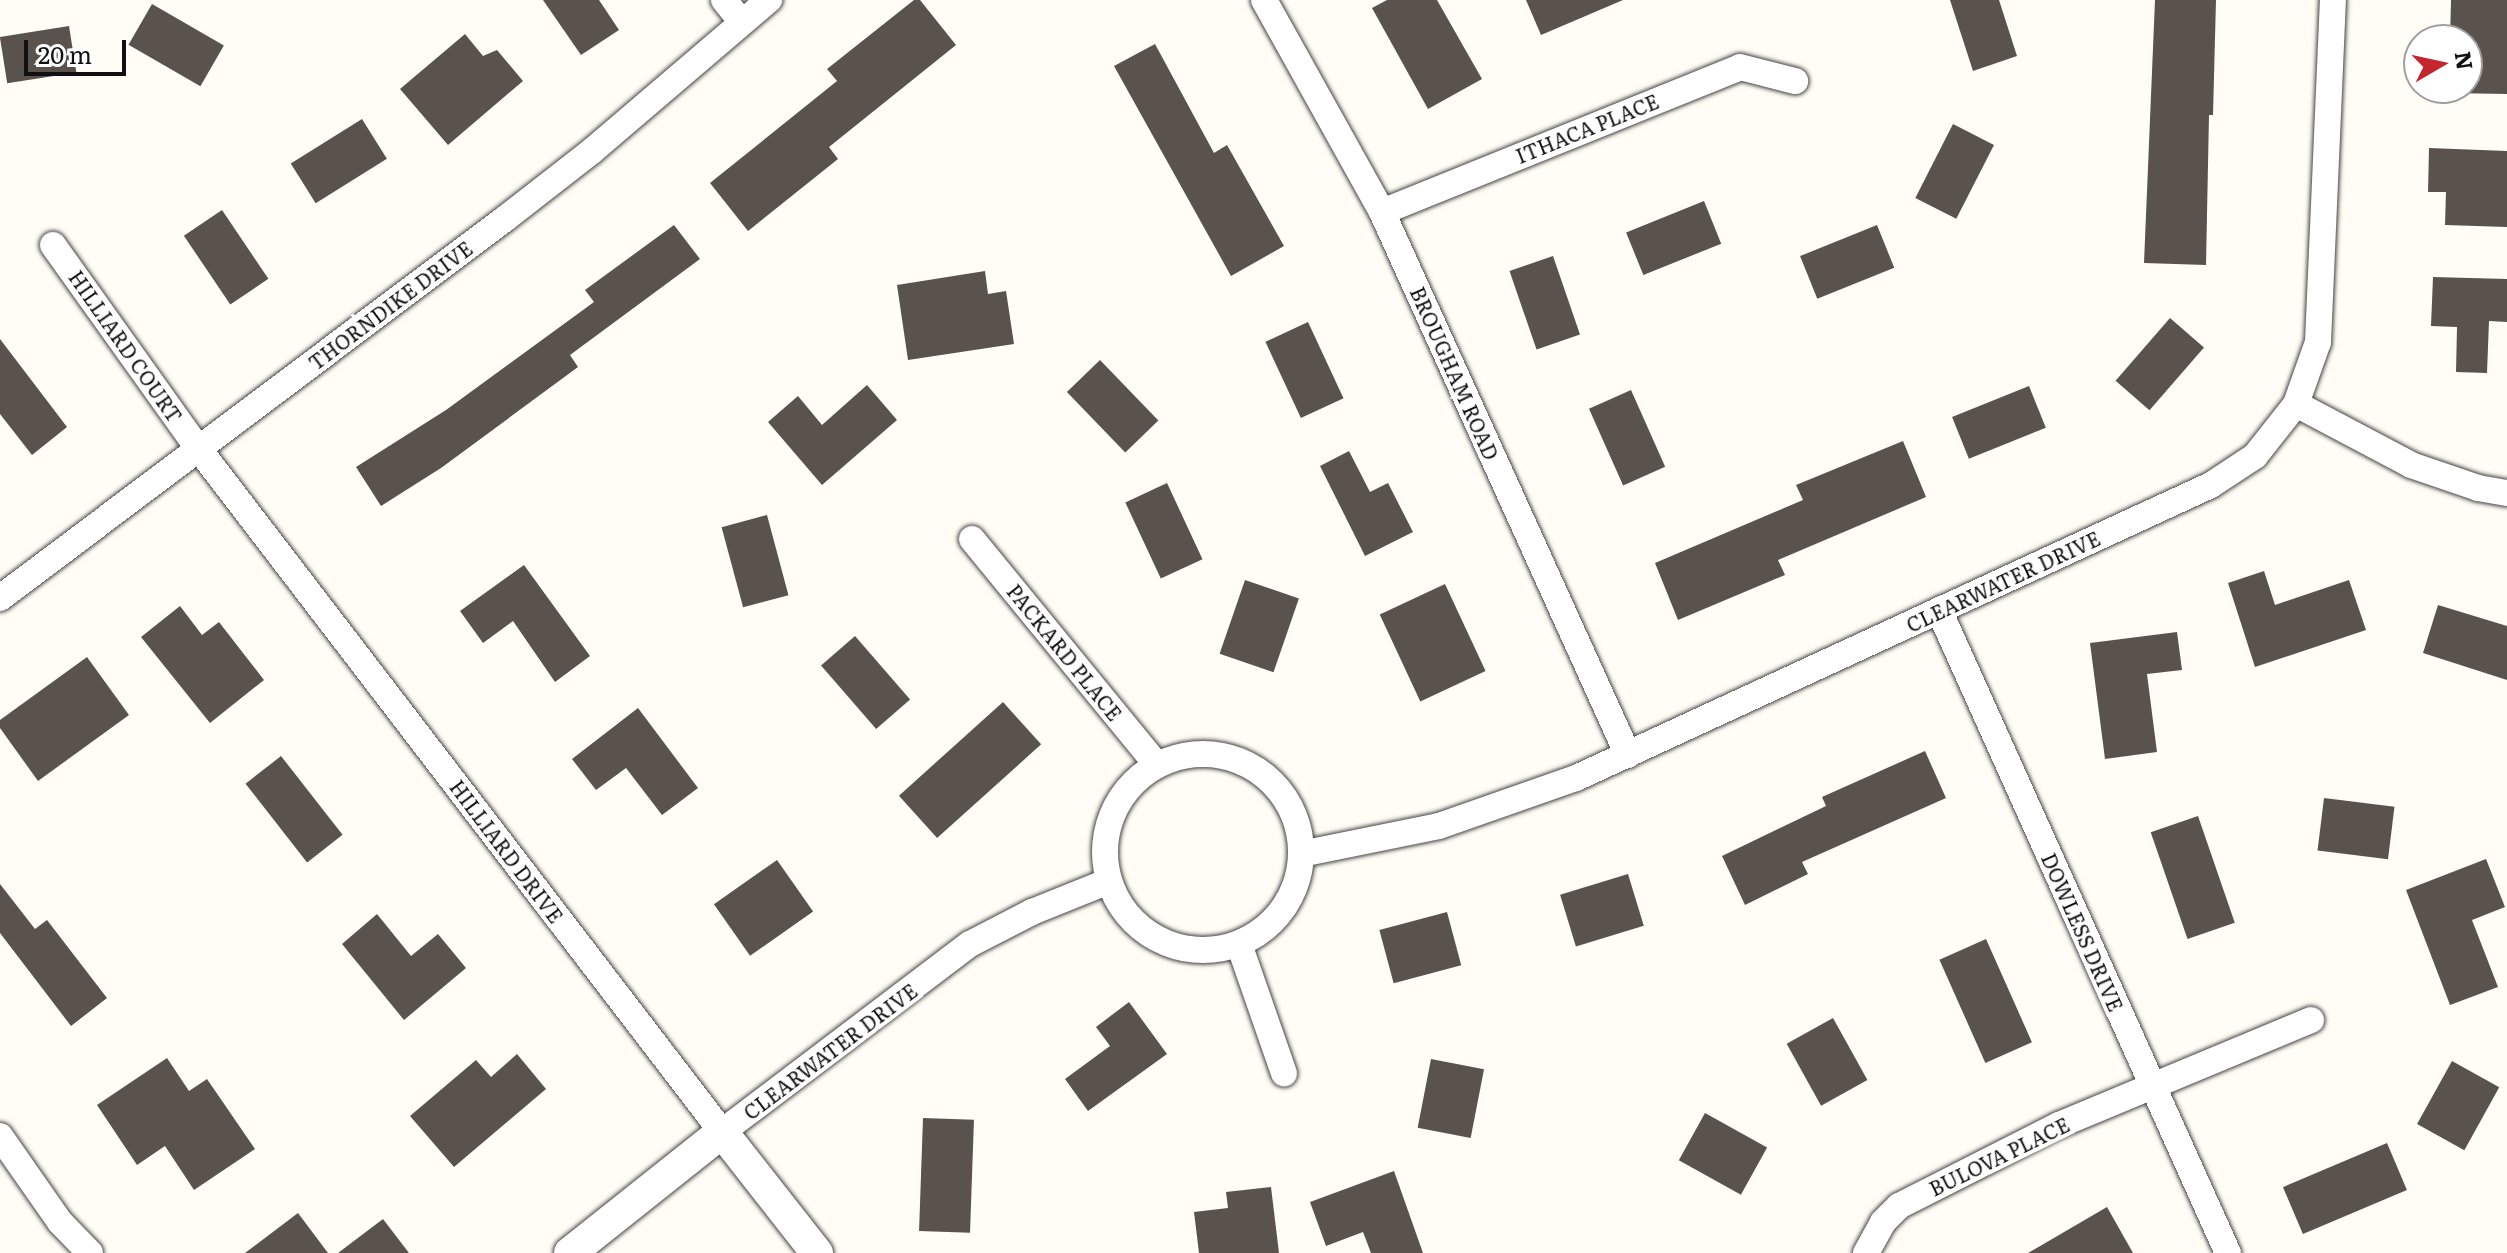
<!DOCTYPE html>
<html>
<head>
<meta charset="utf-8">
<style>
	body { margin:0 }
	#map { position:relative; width:2507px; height:1253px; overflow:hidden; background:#fffdf5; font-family:Literata,serif }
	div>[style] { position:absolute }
	.building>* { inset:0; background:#5a524d; transform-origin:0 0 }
	.roads { filter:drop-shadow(0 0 2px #444) drop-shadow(0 0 2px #444) }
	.minor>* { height:26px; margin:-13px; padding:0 13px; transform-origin:13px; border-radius:13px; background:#fff }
	.minor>.ring { margin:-13px; padding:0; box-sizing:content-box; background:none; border:26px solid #fff; border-radius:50% }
	.tertiary>* { height:32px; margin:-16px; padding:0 16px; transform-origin:16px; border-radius:16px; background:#fff }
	span { translate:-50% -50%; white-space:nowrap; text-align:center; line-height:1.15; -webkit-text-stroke:8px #fff; paint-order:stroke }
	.street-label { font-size:20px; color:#111 }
	.north { position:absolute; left:2403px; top:24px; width:80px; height:80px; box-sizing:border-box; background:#fff; border:2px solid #a0a0a0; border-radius:50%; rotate:81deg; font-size:22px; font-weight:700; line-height:32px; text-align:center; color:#111 }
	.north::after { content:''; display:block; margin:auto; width:28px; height:36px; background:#c4262e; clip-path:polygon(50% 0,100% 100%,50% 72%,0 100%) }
	.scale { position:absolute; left:24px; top:40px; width:102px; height:36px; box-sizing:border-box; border:4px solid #111; border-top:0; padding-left:10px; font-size:24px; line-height:28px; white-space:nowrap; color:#111; -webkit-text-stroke:6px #fff; paint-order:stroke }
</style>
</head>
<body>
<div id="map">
	<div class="building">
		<div style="clip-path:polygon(543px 0,599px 0,619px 30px,581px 55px)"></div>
		<div style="clip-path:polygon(914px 0,920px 0,956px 45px,829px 147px,838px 159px,748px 231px,710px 183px,837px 81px,827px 69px)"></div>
		<div style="clip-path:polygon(1387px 0,1437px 0,1482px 79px,1428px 109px,1372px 8px)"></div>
		<div style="clip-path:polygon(1526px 0,1623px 0,1541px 35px)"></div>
		<div style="clip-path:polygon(1950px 0,1999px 0,2017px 56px,1973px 71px)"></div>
		<div style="clip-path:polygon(2155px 0,2216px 0,2213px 115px,2209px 115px,2206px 265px,2144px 263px)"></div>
		<div style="clip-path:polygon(2451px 0,2507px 0,2507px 94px,2449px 93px,2449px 88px,2467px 88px,2467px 40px,2450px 40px)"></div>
		<div style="left:152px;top:4px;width:83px;height:47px;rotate:30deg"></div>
		<div style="left:69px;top:26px;width:47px;height:70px;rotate:81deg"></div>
		<div style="clip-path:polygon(465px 34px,483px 56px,497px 50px,523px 81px,448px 145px,400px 89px)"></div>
		<div style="clip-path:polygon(1155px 44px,1214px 153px,1227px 145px,1284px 246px,1231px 276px,1114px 66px)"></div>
		<div style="left:362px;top:119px;width:47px;height:84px;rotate:58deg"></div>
		<div style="left:1953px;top:124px;width:46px;height:83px;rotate:27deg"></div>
		<div style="clip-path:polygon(2429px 148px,2507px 151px,2507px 227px,2445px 225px,2446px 192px,2428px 192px)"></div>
		<div style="left:1704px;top:201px;width:46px;height:84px;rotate:68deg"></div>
		<div style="left:222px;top:210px;width:83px;height:46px;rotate:56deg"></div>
		<div style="clip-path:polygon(674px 225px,700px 259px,570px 355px,578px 367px,441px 468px,381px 506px,356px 467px,446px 410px,594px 302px,585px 290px)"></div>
		<div style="left:1877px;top:225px;width:46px;height:83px;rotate:68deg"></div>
		<div style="left:1553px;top:256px;width:83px;height:46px;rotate:71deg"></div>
		<div style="clip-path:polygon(985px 271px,988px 294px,1006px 291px,1014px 344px,908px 360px,897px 285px)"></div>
		<div style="clip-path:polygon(2433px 277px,2507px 279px,2507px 322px,2489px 321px,2487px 373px,2456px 372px,2457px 327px,2431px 326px)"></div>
		<div style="left:2170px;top:318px;width:45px;height:83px;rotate:41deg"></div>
		<div style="left:1308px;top:322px;width:84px;height:47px;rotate:65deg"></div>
		<div style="clip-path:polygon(0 339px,67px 427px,32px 455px,0 414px)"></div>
		<div style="left:1100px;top:360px;width:84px;height:46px;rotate:46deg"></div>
		<div style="clip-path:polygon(867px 385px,897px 420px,822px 485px,768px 422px,798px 396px,822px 425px)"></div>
		<div style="left:2029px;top:386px;width:45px;height:83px;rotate:68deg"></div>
		<div style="left:1631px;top:390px;width:84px;height:46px;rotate:66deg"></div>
		<div style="clip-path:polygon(1903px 441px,1926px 497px,1778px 560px,1785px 575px,1678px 620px,1655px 563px,1803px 500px,1796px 485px)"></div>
		<div style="clip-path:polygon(1349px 451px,1370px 492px,1388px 483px,1413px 532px,1365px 556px,1320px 466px)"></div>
		<div style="left:1167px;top:483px;width:84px;height:46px;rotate:65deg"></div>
		<div style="left:767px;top:515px;width:83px;height:47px;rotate:75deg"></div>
		<div style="clip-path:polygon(524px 565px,590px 656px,555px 682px,513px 621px,483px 643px,460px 611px)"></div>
		<div style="clip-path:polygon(2264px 571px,2275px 605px,2349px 580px,2366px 630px,2255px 667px,2228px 583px)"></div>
		<div style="left:1245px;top:580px;width:57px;height:78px;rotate:19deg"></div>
		<div style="left:1445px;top:584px;width:96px;height:72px;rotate:65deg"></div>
		<div style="clip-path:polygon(2438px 605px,2507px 626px,2507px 680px,2423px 653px)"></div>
		<div style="clip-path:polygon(180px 606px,202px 635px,219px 622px,264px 680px,210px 723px,141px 637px)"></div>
		<div style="clip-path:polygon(2177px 632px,2182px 670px,2147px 674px,2157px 752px,2105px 759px,2090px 643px)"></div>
		<div style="left:855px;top:636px;width:84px;height:45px;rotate:49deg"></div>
		<div style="clip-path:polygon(87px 657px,129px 715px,38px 781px,0 728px,0 720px)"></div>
		<div style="left:1003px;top:702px;width:57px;height:140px;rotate:48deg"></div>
		<div style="clip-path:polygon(638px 708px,698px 788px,662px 815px,626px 768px,596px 790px,572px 759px)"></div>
		<div style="clip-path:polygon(1925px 751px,1946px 798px,1802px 862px,1808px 874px,1745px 905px,1722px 856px,1826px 806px,1822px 797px)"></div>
		<div style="left:281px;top:756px;width:100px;height:45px;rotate:52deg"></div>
		<div style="left:2324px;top:798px;width:71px;height:53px;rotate:7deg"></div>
		<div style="left:2198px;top:816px;width:113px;height:50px;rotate:71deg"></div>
		<div style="clip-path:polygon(2486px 859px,2505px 907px,2472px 920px,2498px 987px,2450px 1005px,2406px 890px)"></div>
		<div style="left:777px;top:860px;width:63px;height:77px;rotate:55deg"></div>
		<div style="left:1628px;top:874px;width:54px;height:71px;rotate:73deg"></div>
		<div style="clip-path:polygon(0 884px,35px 929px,47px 920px,107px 998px,71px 1026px,0 933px)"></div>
		<div style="left:1447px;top:912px;width:55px;height:70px;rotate:75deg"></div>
		<div style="clip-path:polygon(377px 914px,411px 956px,438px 934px,466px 968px,404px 1020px,342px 944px)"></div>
		<div style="left:1986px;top:939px;width:113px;height:51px;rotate:66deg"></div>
		<div style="clip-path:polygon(1129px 1002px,1167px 1054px,1088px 1111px,1065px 1079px,1110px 1046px,1096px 1027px)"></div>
		<div style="left:1833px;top:1018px;width:71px;height:53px;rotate:61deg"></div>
		<div style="clip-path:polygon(517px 1054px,546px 1089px,454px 1167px,410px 1116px,476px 1060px,491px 1077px)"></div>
		<div style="clip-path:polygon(167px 1058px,189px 1091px,207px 1079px,255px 1149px,194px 1190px,165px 1146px,137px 1165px,97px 1105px)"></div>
		<div style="left:1431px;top:1059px;width:54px;height:70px;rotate:11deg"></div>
		<div style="left:2452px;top:1061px;width:54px;height:72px;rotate:29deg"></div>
		<div style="left:1705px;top:1113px;width:71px;height:54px;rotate:29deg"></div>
		<div style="left:923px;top:1118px;width:51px;height:113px;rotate:2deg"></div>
		<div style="left:2387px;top:1143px;width:51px;height:113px;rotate:67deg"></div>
		<div style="clip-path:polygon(1394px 1171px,1423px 1253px,1371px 1253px,1363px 1232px,1326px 1246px,1310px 1202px)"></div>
		<div style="clip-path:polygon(1271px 1187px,1279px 1253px,1199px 1253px,1194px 1212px,1228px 1208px,1226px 1192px)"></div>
		<div style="clip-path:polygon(2107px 1207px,2133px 1253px,2028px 1253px)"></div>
		<div style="clip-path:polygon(298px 1213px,328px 1253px,245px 1253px)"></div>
		<div style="clip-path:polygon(383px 1219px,409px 1253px,338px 1253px)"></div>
	</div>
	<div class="roads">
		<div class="minor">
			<div style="left:724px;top:0;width:28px;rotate:51deg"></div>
			<div style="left:1264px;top:0;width:243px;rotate:60.9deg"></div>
			<div style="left:1382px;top:212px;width:596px;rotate:65.63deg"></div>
			<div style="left:1382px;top:212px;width:386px;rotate:-22deg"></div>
			<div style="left:1740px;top:67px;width:57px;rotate:14.3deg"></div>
			<div style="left:53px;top:245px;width:249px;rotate:54.5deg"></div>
			<div style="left:198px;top:448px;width:862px;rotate:52.54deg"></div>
			<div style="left:722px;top:1132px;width:311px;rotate:-37.2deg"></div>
			<div style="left:970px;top:944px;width:70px;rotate:-27.3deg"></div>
			<div style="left:1032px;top:912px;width:83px;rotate:-21.9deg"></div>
			<div style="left:2296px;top:404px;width:130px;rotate:27.9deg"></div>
			<div style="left:2411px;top:465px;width:71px;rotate:18.9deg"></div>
			<div style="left:2478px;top:488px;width:29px;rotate:10deg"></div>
			<div style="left:972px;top:539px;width:292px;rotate:50.7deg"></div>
			<div style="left:0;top:598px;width:633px;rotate:-36.91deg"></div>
			<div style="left:506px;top:218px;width:109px;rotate:-37.9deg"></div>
			<div style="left:592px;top:151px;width:233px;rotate:-40.5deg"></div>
			<div style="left:1939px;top:610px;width:705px;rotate:65.8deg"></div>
			<div class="ring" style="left:1105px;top:754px;width:170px;height:170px"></div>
			<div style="left:1301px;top:854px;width:141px;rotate:-11.5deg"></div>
			<div style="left:1439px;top:826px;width:145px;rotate:-19.3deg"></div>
			<div style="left:1576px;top:778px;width:699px;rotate:-24.77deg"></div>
			<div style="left:2211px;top:485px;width:53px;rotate:-33.4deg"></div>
			<div style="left:2255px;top:456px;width:66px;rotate:-51.7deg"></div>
			<div style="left:2296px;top:404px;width:66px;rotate:-70.5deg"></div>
			<div style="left:2318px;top:342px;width:342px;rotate:-87.5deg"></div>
			<div style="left:1239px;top:944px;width:137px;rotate:70.8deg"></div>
			<div style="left:0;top:1136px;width:105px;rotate:55.1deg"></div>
			<div style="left:60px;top:1222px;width:43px;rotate:45.9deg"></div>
			<div style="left:1866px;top:1253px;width:35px;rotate:-61deg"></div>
			<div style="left:1883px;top:1222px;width:23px;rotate:-45deg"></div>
			<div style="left:1899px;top:1206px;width:179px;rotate:-26.9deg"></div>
			<div style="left:2059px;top:1125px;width:273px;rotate:-22.6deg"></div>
		</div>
		<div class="tertiary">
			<div style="left:570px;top:1253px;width:194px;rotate:-38.5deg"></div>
			<div style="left:722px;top:1132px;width:154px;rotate:51.9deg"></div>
		</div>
	</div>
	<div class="street-label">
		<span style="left:1587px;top:128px;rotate:-22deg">ITHACA PLACE</span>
		<span style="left:390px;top:305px;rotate:-37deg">THORNDIKE DRIVE</span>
		<span style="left:126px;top:346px;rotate:55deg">HILLIARD COURT</span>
		<span style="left:1455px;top:373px;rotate:66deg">BROUGHAM ROAD</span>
		<span style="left:2003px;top:581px;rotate:-25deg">CLEARWATER DRIVE</span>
		<span style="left:1065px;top:652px;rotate:51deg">PACKARD PLACE</span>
		<span style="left:507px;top:851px;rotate:53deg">HILLIARD DRIVE</span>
		<span style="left:2083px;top:932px;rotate:66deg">DOWLESS DRIVE</span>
		<span style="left:830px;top:1051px;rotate:-37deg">CLEARWATER DRIVE</span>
		<span style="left:1999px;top:1156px;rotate:-26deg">BULOVA PLACE</span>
	</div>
	<div class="north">N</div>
	<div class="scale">20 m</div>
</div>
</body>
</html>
